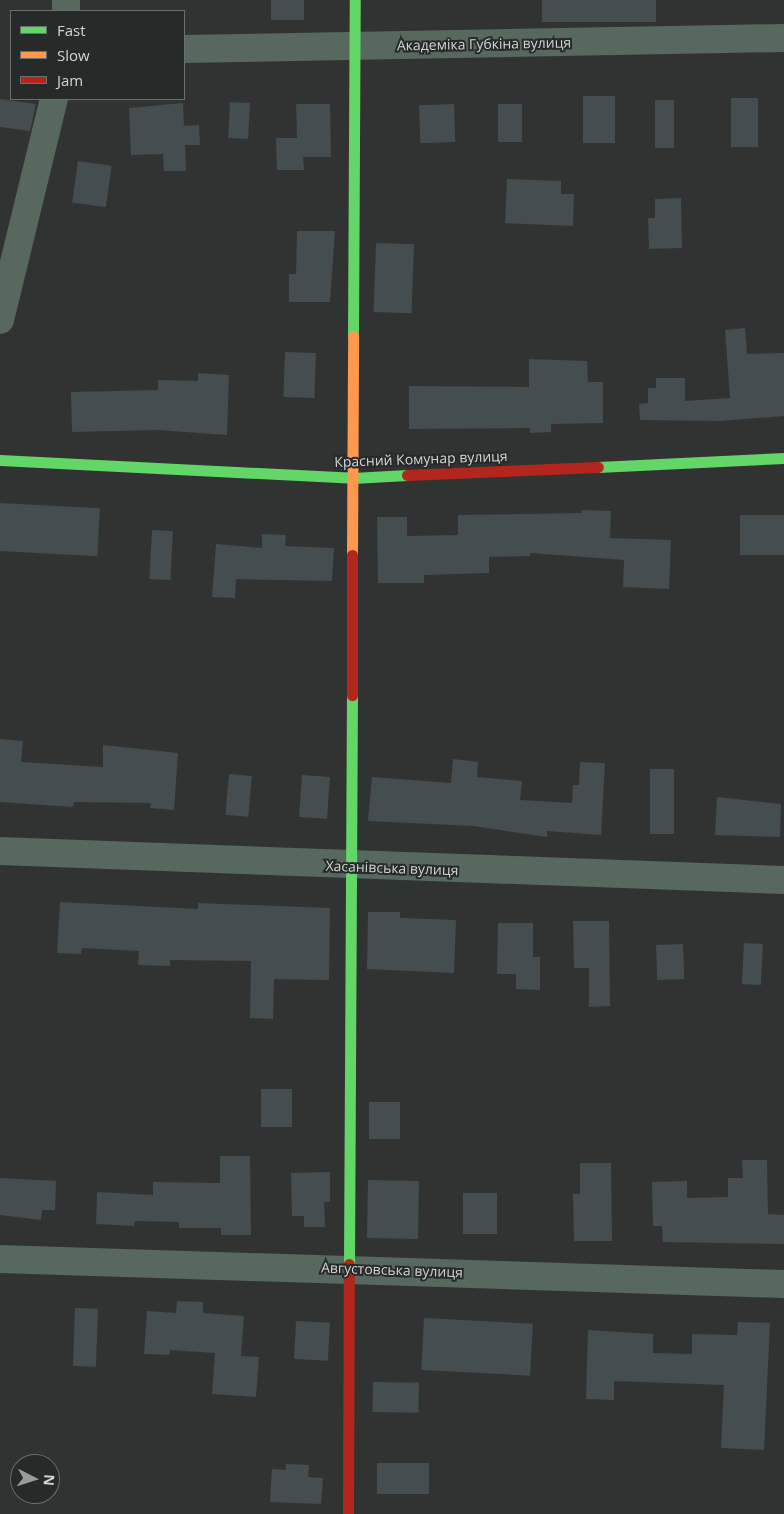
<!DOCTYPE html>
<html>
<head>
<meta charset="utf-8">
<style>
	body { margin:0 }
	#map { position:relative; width:784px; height:1514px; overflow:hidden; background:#313332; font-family:"Open Sans",sans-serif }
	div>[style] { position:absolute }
	.building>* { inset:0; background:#444d50; transform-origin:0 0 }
	.street>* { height:28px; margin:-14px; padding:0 14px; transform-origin:14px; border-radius:14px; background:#57685f }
	.fast>* { height:11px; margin:-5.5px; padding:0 5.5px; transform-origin:5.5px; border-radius:5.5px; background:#63d668 }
	.slow>* { height:11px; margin:-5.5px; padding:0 5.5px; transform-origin:5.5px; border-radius:5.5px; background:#ff974d }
	.jam>* { height:11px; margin:-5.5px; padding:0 5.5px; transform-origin:5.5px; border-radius:5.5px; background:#b3261e }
	span { translate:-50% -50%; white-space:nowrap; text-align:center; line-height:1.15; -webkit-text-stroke:4px #262a29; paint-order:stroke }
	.street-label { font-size:14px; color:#d3d5d5 }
	.legend { position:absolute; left:10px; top:10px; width:175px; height:90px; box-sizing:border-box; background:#262a29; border:1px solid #6b6e6e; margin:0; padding:6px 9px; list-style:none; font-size:15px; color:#d3d5d5 }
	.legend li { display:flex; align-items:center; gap:10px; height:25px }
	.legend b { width:25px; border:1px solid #6b6e6e }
	.north { position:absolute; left:10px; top:1454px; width:50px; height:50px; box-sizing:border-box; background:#262a29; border:1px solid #6b6e6e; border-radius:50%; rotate:95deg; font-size:14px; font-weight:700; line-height:20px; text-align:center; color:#d3d5d5 }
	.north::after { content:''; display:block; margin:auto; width:18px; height:22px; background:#9a9c9c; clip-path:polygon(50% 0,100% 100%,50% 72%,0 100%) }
</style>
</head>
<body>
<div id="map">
	<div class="building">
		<div style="left:271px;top:0;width:33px;height:20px"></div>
		<div style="left:542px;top:0;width:114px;height:22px"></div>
		<div style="left:583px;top:96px;width:32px;height:47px"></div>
		<div style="left:731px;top:98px;width:27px;height:49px"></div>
		<div style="clip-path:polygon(0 99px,36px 104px,30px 131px,0 127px)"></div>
		<div style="left:655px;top:100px;width:19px;height:48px"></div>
		<div style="left:230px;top:102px;width:20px;height:36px;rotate:3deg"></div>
		<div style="clip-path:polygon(183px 103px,184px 126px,199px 125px,200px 145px,185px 145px,186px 171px,164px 171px,163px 154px,131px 155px,129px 108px)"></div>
		<div style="clip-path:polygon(296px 104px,330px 104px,331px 157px,303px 157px,304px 170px,277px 170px,276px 138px,297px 138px)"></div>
		<div style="left:454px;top:104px;width:38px;height:35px;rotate:88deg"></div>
		<div style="left:498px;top:104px;width:24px;height:38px"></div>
		<div style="left:78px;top:161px;width:34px;height:42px;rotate:8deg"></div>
		<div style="clip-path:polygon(507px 179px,561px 181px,561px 194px,574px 194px,573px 226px,505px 223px)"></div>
		<div style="clip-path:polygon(681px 198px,682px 248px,649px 249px,648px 218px,655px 218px,655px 199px)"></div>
		<div style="clip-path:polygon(297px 231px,335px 231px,330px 302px,289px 302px,289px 274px,296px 274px)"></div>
		<div style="left:376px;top:243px;width:38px;height:69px;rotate:2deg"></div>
		<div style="clip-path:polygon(745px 328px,747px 354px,784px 353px,784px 416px,719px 421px,640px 420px,639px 404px,648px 403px,648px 388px,656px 388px,656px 378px,685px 378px,685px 401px,730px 398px,725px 330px)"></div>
		<div style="left:285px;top:352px;width:31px;height:45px;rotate:2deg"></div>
		<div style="clip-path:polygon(529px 359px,587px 361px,588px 382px,603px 382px,603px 423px,551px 424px,551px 432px,530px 433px,530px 428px,409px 429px,409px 386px,529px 387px)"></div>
		<div style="clip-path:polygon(198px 373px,229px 375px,227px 435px,158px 430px,72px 432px,71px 392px,158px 390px,158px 380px,198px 381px)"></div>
		<div style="left:0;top:503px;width:100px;height:48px;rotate:3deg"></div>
		<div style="clip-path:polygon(582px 510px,611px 511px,610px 538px,671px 540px,669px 589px,623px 587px,624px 560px,530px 553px,530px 556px,489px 557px,489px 573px,424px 575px,424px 583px,378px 583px,377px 517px,407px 517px,407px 536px,458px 535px,458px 515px,582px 513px)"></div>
		<div style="left:784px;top:515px;width:40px;height:44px;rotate:90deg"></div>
		<div style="left:152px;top:530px;width:21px;height:49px;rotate:3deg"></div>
		<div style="clip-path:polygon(262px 534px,286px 535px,285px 546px,334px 548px,332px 581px,236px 579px,235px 598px,212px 597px,216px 544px,262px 548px)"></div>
		<div style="clip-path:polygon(0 739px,23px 741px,21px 762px,103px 767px,103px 745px,178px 753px,174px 810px,150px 808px,151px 803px,74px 802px,73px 807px,0 802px)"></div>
		<div style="clip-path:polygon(453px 759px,478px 762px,477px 777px,522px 781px,520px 800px,572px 803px,573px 785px,579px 785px,580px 762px,605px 763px,601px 835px,547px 831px,547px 837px,473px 826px,368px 821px,372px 777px,451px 783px)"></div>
		<div style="left:650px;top:769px;width:24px;height:65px"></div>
		<div style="left:229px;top:774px;width:23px;height:41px;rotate:5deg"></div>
		<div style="left:302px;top:775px;width:28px;height:42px;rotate:4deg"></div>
		<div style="clip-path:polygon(717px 797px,781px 804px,780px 837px,715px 835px)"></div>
		<div style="clip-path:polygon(60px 902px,198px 909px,198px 903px,330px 908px,329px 980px,274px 979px,273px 1019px,250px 1018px,251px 961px,170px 960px,170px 966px,138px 965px,139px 951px,82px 948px,81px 954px,57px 953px)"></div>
		<div style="clip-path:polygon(368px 912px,400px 912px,400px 918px,456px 920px,454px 973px,367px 969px)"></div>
		<div style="clip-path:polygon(573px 921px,609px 921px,610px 1006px,589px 1007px,589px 968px,574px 968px)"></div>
		<div style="clip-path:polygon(498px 923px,533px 923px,533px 957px,540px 957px,540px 990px,516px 989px,516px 974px,497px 974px)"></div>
		<div style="left:744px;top:943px;width:19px;height:41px;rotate:3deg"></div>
		<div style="left:683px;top:944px;width:35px;height:27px;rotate:88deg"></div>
		<div style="left:261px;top:1089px;width:31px;height:38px"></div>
		<div style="left:369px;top:1102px;width:31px;height:37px"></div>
		<div style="clip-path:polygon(220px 1156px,250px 1156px,251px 1235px,221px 1235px,221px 1228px,179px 1228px,179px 1222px,135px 1221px,134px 1226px,96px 1224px,97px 1192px,153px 1195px,153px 1182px,220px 1183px)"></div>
		<div style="clip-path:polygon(742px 1160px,767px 1160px,768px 1214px,784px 1215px,784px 1244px,663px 1242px,662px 1226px,653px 1226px,652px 1182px,687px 1181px,687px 1198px,728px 1197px,728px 1178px,743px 1178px)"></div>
		<div style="clip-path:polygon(580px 1163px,611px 1163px,612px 1241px,574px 1241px,573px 1194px,580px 1194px)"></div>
		<div style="clip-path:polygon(330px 1172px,330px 1202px,324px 1202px,325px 1227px,304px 1227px,304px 1216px,292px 1216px,291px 1173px)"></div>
		<div style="clip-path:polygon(0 1178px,56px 1181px,55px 1210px,42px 1210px,41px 1220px,0 1215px)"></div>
		<div style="left:368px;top:1180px;width:51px;height:58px;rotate:1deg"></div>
		<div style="left:463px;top:1193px;width:34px;height:41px"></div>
		<div style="clip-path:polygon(177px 1301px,203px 1302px,203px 1313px,244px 1316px,241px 1356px,259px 1357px,256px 1397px,212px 1394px,215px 1353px,170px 1350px,169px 1355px,144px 1354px,147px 1311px,176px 1313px)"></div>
		<div style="left:75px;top:1308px;width:23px;height:58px;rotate:2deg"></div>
		<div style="left:424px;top:1318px;width:109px;height:52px;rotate:3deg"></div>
		<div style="left:296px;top:1321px;width:34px;height:38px;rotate:3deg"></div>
		<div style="clip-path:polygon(738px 1322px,770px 1323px,764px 1450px,721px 1448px,724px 1385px,614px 1381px,614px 1400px,586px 1399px,588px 1330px,653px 1334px,653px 1353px,692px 1354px,692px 1334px,737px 1335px)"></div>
		<div style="left:373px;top:1382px;width:46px;height:30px;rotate:1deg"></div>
		<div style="left:429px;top:1463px;width:31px;height:52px;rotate:90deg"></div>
		<div style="clip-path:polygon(286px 1464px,309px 1465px,308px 1477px,323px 1478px,321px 1504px,270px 1502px,272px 1469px,286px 1470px)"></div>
	</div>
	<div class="street">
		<div style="left:66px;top:11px;width:11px;rotate:-90deg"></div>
		<div style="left:184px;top:49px;width:600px;rotate:-1.05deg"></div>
		<div style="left:0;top:320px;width:228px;rotate:-76.3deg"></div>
		<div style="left:0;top:851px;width:785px;rotate:2.12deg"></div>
		<div style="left:0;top:1259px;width:784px;rotate:1.83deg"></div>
	</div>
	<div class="fast">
		<div style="left:353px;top:336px;width:336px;rotate:-89.7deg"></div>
		<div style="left:0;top:460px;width:353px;rotate:2.9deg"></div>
		<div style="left:353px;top:478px;width:54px;rotate:-3.2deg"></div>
		<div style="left:598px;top:467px;width:186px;rotate:-2.8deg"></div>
		<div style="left:349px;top:1264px;width:569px;rotate:-89.7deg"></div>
	</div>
	<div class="slow">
		<div style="left:352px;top:555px;width:219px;rotate:-89.7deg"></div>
	</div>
	<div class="jam">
		<div style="left:407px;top:475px;width:191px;rotate:-2.4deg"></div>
		<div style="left:352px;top:695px;width:140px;rotate:-90deg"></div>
		<div style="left:348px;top:1514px;width:250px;rotate:-89.8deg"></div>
	</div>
	<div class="street-label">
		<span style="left:484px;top:44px;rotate:-1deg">Академіка Губкіна вулиця</span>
		<span style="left:421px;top:459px;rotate:-2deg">Красний Комунар вулиця</span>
		<span style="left:392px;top:868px;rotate:2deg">Хасанівська вулиця</span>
		<span style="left:392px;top:1270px;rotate:2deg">Августовська вулиця</span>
	</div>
	<ul class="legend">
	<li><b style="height:6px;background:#63d668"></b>Fast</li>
	<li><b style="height:6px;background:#ff974d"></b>Slow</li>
	<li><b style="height:6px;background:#b3261e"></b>Jam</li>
	</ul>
	<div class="north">N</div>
</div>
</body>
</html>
